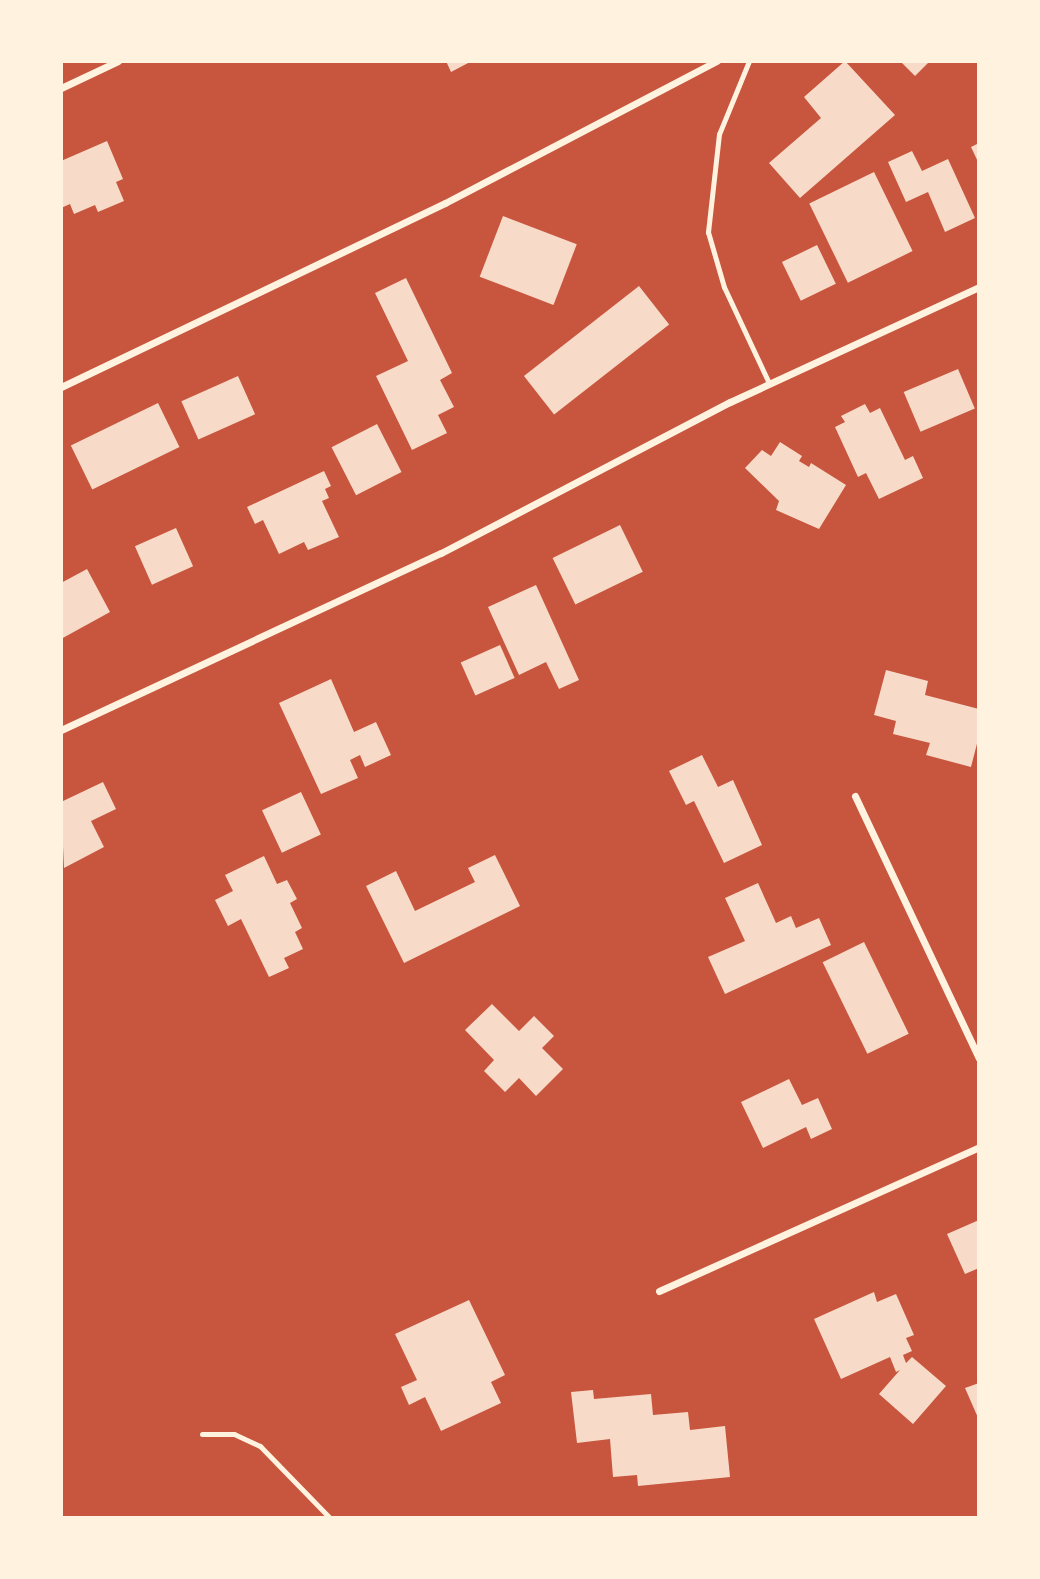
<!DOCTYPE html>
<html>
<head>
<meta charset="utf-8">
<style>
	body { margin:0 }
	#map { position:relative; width:1040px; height:1579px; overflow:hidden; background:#c8553d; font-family:Signika,sans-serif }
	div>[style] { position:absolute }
	.building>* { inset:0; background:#f7dbc8; transform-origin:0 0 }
	.service>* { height:5px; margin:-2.5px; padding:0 2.5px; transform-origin:2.5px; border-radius:2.5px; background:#fff3e0 }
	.minor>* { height:7px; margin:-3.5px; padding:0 3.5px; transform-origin:3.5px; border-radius:3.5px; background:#fff3e0 }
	span { translate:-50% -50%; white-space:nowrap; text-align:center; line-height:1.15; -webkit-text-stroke:7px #fff3e0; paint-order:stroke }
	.frame { position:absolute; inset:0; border:63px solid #fff3e0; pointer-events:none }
</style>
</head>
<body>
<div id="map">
	<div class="building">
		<div style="clip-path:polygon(446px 61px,472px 61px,451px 72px)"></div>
		<div style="clip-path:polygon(845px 61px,895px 115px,800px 198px,769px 163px,821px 118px,804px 97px)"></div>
		<div style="clip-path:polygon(900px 61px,930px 61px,915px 76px)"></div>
		<div style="clip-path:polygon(107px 141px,123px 179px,116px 182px,124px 201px,98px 212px,95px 205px,74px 214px,70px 204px,61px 208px,61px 161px)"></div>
		<div style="clip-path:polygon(979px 143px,979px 164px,971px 147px)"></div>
		<div style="clip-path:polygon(912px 151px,922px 171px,948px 159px,975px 218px,945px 232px,928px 192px,906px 202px,888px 162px)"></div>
		<div style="left:874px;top:172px;width:88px;height:72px;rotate:64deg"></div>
		<div style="left:503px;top:216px;width:79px;height:65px;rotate:21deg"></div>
		<div style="left:817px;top:245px;width:43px;height:39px;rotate:64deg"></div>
		<div style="clip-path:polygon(406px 278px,452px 373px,440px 380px,454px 407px,438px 415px,447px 433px,412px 450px,376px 376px,408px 361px,375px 293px)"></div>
		<div style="left:639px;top:286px;width:49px;height:146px;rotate:52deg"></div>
		<div style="left:958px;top:369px;width:43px;height:59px;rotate:67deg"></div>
		<div style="left:238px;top:376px;width:42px;height:62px;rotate:66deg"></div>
		<div style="left:158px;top:403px;width:49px;height:97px;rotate:64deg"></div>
		<div style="clip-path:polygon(865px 404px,870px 413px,880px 408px,905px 460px,913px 456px,923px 478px,879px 499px,866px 473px,858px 477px,835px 427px,845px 422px,841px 416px)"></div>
		<div style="left:377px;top:424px;width:54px;height:51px;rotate:63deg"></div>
		<div style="clip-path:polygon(780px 442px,802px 456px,799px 461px,809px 467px,811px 463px,846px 485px,819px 529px,776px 510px,779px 501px,745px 468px,762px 450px,771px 456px)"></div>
		<div style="clip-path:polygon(324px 471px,331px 486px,325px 489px,329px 498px,322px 501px,339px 537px,308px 550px,304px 542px,279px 554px,263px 520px,255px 524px,247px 507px)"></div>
		<div style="left:620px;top:525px;width:52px;height:75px;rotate:64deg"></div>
		<div style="left:176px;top:528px;width:42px;height:45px;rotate:66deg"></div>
		<div style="clip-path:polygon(87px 569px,110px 612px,61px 639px,61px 583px)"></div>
		<div style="clip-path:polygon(536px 585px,579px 680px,559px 689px,546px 662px,519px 675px,488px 607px)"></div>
		<div style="left:500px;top:645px;width:36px;height:43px;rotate:66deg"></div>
		<div style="clip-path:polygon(886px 670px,928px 681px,925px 695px,979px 709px,979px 736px,971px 767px,926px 755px,930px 743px,893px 734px,896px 721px,874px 715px)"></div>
		<div style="clip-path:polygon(331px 679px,354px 732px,376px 722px,391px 755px,365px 767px,360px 755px,350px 760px,358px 778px,321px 794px,279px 703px)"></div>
		<div style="clip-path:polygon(702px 755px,718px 787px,733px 780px,762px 845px,724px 863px,694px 801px,686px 805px,669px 771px)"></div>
		<div style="clip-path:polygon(103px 782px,116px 809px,91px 821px,104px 847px,64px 868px,61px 802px)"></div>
		<div style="left:301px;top:792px;width:47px;height:43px;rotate:65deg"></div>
		<div style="clip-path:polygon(495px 855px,520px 906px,404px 963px,366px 886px,396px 871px,415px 911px,475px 882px,468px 868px)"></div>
		<div style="clip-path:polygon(264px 856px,277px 884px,287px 880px,297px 899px,290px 903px,302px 928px,295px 932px,303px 949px,284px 958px,289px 968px,269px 977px,241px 919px,228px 926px,215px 900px,233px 891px,225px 875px)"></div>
		<div style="clip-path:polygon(758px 883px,776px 923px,791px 916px,796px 928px,819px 918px,831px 945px,725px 994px,708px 957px,745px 941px,725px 898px)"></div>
		<div style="left:864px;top:942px;width:102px;height:46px;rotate:64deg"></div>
		<div style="clip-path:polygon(492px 1004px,519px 1031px,534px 1016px,554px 1036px,542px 1048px,563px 1069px,536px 1096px,519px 1078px,505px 1092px,484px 1071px,494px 1060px,465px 1030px)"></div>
		<div style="clip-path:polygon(789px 1079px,802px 1105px,818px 1098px,832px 1129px,811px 1139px,806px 1127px,763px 1148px,741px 1102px)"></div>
		<div style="clip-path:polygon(979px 1220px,979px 1268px,965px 1274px,947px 1234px)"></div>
		<div style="clip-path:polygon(874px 1292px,877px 1302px,896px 1294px,914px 1335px,906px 1338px,912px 1351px,903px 1355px,906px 1363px,912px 1357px,946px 1386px,913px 1424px,879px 1394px,900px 1370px,896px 1372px,890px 1357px,841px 1379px,814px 1319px)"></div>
		<div style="clip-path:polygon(469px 1300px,505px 1375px,491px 1382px,501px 1403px,441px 1431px,425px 1397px,409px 1405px,401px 1387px,417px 1380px,395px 1334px)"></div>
		<div style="clip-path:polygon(979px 1383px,979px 1420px,965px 1388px)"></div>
		<div style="clip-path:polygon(593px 1390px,594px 1399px,651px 1394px,653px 1415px,688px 1412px,690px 1430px,725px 1426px,730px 1477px,638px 1486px,637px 1475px,613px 1477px,610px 1439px,577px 1443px,571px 1392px)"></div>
	</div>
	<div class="service">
		<div style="left:749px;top:61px;width:79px;rotate:112.3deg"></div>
		<div style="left:719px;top:134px;width:99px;rotate:96.4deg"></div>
		<div style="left:708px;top:232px;width:57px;rotate:73.8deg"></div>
		<div style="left:724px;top:287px;width:106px;rotate:64.9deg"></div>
		<div style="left:202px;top:1434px;width:32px"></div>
		<div style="left:234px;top:1434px;width:29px;rotate:25deg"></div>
		<div style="left:260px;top:1446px;width:100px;rotate:45.8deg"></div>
	</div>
	<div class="minor">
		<div style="left:61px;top:88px;width:63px;rotate:-25.3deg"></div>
		<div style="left:61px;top:387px;width:426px;rotate:-25.6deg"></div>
		<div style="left:445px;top:203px;width:307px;rotate:-27.6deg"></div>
		<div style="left:61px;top:730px;width:419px;rotate:-25deg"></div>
		<div style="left:441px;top:553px;width:326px;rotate:-27.6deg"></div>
		<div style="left:730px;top:402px;width:274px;rotate:-24.8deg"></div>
		<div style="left:855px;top:796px;width:290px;rotate:64.7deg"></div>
		<div style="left:659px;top:1291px;width:351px;rotate:-24.2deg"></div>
	</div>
	<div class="frame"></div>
</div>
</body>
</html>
